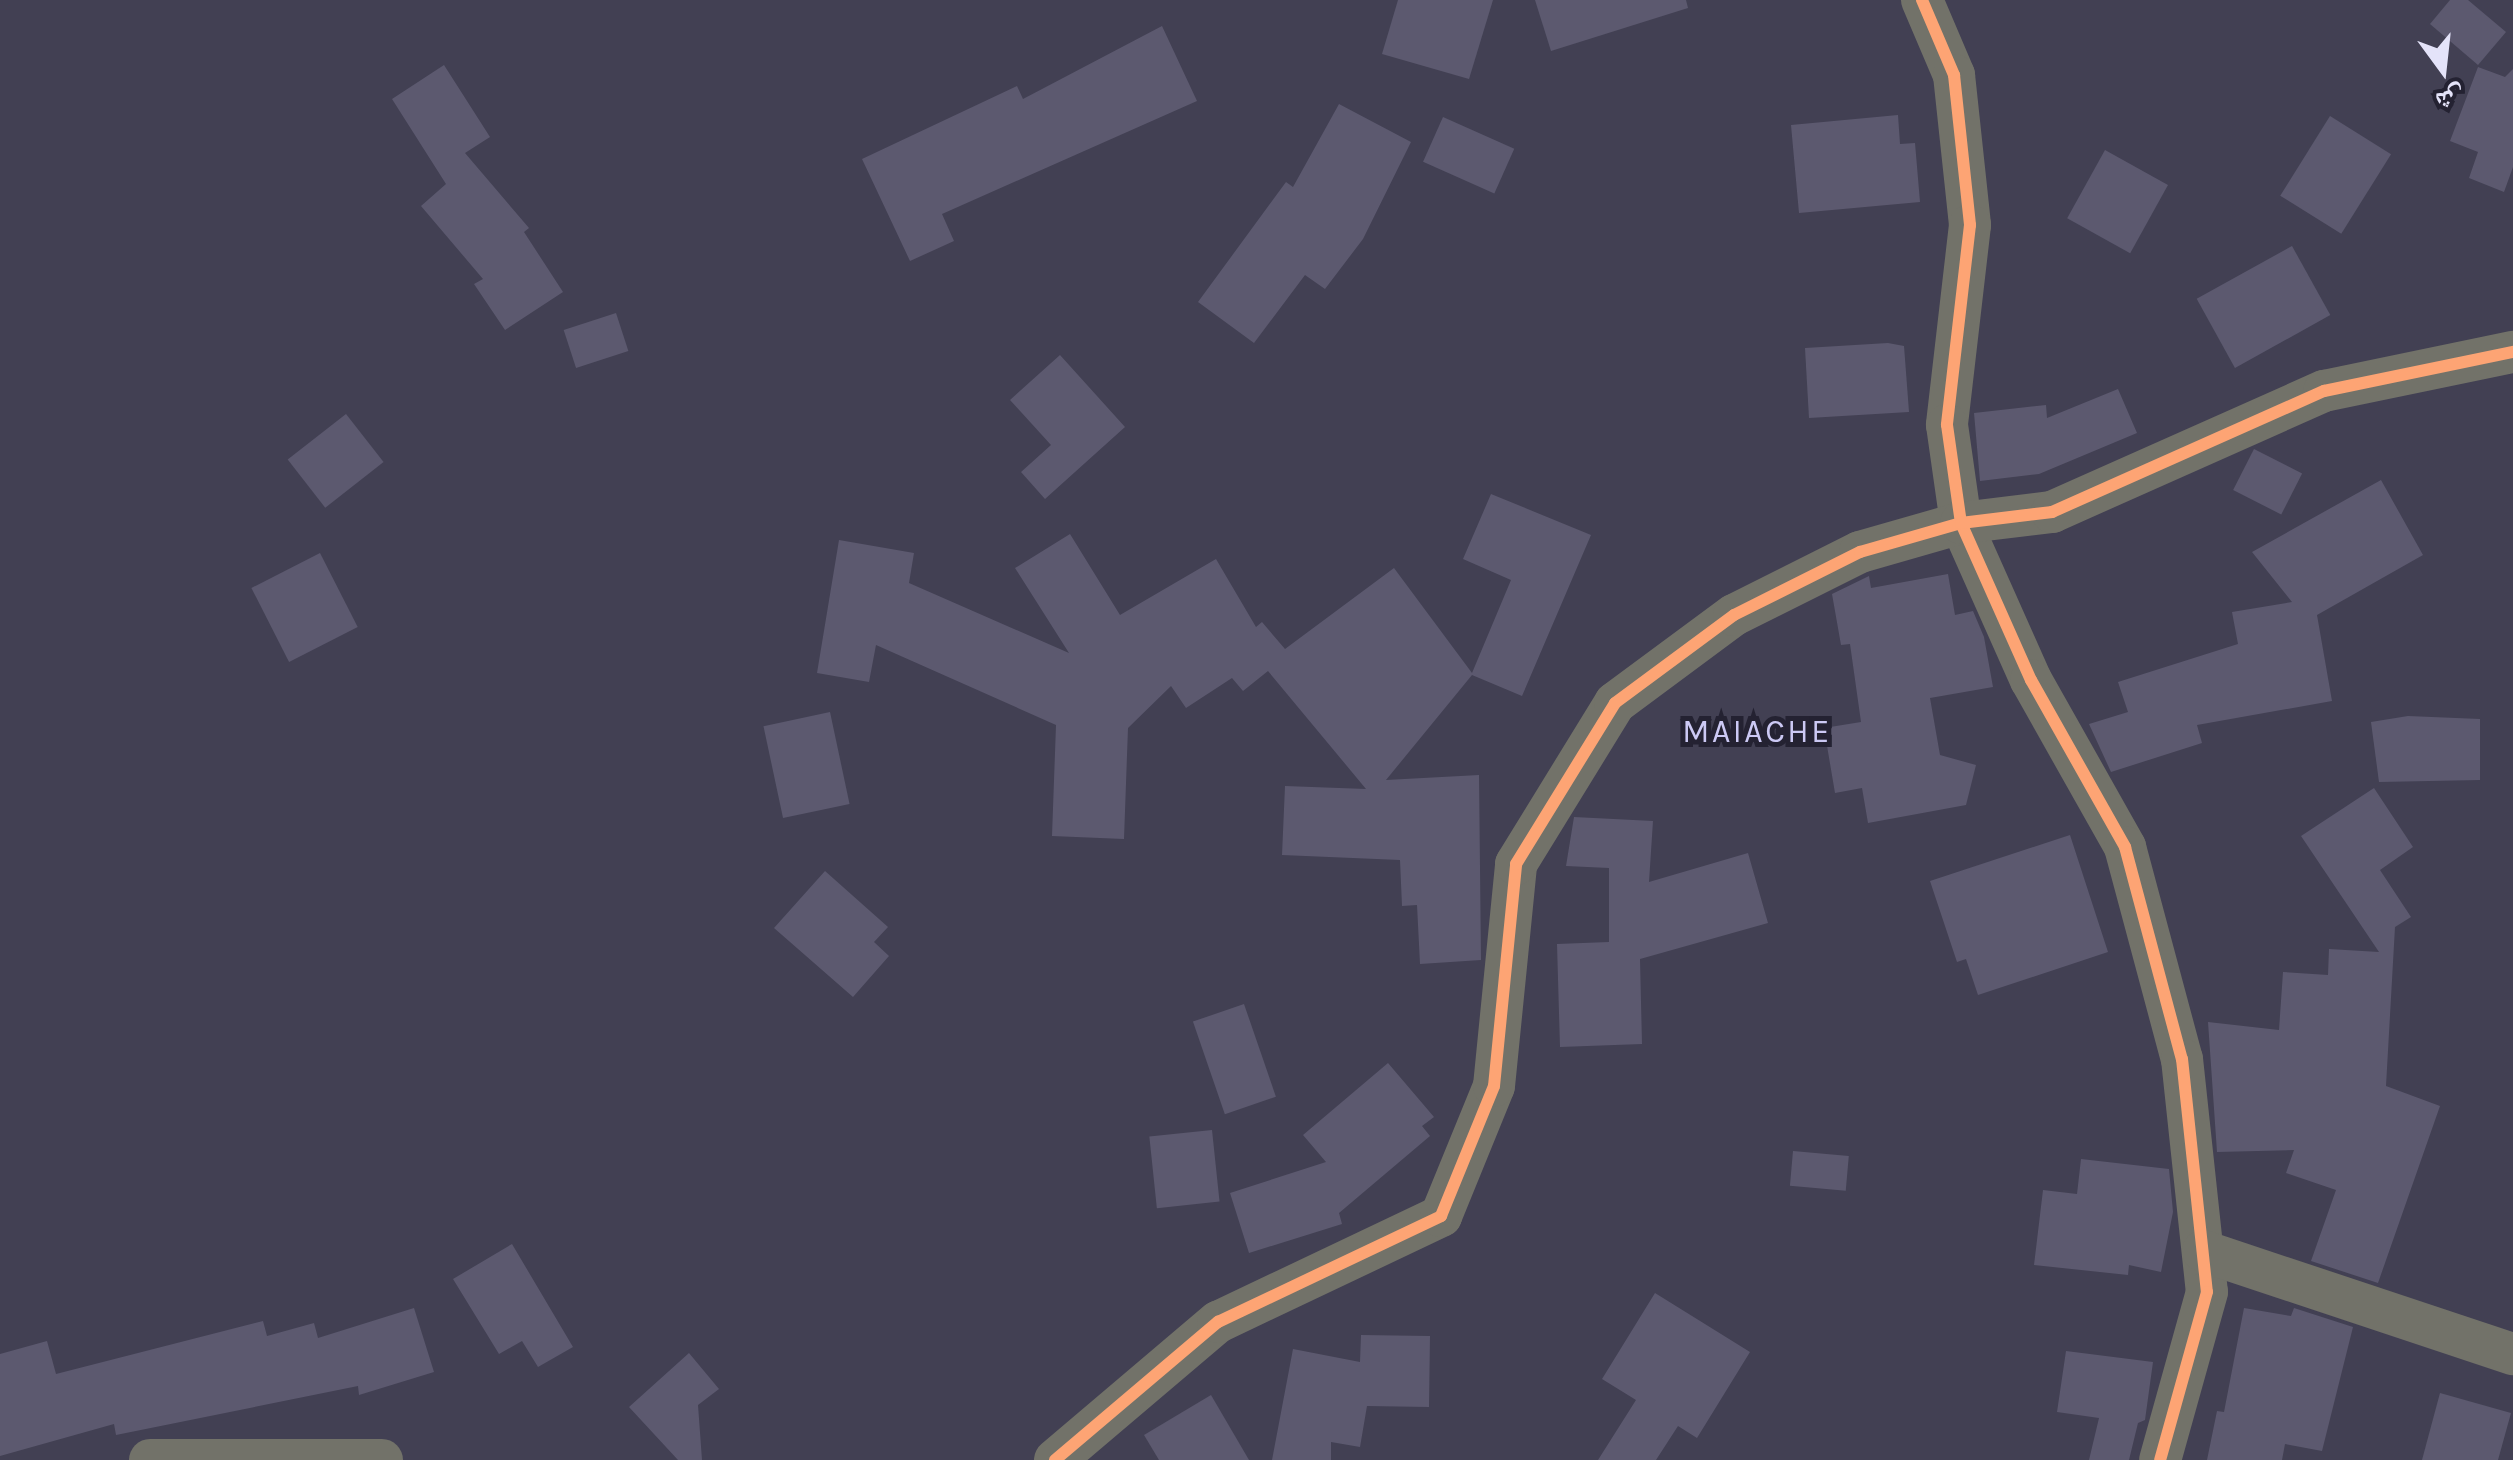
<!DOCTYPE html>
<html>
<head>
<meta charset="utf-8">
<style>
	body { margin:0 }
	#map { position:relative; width:2513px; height:1460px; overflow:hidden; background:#424053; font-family:Karla,"Noto Naskh Arabic",sans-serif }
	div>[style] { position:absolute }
	.building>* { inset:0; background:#5c596f; transform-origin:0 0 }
	.street>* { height:42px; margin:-21px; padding:0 21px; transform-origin:21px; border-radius:21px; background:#727269 }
	.cycleway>* { height:12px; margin:-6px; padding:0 6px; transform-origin:6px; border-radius:6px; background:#fda474 }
	span { translate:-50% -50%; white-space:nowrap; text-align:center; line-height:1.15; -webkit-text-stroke:10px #242232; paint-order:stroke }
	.quarter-label { font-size:32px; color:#ccc9f4; letter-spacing:2.5px }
	.north { position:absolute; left:2393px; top:20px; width:100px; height:100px; -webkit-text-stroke:8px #242232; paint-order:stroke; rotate:165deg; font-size:28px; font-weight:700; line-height:40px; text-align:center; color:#e4e3f9 }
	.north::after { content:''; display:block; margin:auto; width:35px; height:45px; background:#e4e3f9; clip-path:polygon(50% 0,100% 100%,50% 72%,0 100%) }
</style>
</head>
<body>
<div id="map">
	<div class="building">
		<div style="clip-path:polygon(1398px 0,1493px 0,1469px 79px,1382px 54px)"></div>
		<div style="clip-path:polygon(1535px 0,1686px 0,1688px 8px,1551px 51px)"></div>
		<div style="clip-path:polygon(2450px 0,2468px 0,2506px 32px,2478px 65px,2430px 24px)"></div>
		<div style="clip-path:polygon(1162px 26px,1197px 101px,942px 214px,954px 241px,910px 261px,862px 159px,1017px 86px,1023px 99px)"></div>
		<div style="clip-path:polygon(444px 65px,490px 137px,465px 153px,529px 228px,524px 232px,563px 292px,505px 330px,474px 284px,483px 279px,421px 206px,446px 184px,392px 99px)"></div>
		<div style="clip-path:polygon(2478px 67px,2505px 77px,2513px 69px,2513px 167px,2504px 192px,2469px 178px,2478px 152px,2450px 141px)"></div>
		<div style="clip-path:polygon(1339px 104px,1411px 142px,1363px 239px,1325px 289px,1305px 275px,1254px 343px,1198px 302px,1286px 182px,1293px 187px)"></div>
		<div style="clip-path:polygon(1898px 115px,1900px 144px,1915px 143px,1920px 202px,1799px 213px,1791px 125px)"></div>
		<div style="left:2330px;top:116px;width:72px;height:94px;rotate:32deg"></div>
		<div style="left:1443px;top:117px;width:78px;height:49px;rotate:24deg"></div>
		<div style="left:2105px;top:150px;width:72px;height:78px;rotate:29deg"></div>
		<div style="left:2292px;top:246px;width:79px;height:109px;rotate:61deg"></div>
		<div style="left:616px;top:313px;width:40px;height:55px;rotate:72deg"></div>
		<div style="clip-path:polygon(1888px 343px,1904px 346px,1909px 412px,1809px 418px,1805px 348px)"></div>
		<div style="clip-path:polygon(1060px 355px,1125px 427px,1045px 499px,1021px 472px,1051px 445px,1010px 400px)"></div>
		<div style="clip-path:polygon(2118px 389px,2137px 433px,2039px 474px,1980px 481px,1974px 413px,2046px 405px,2047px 418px)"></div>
		<div style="left:346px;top:414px;width:61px;height:74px;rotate:52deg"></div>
		<div style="left:2254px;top:449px;width:54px;height:46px;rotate:27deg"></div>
		<div style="clip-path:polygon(2381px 480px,2423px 555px,2317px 615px,2332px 701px,2197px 725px,2202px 743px,2111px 772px,2089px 724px,2128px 712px,2118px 682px,2238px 644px,2232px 612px,2292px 602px,2252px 552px)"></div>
		<div style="clip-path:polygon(1491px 494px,1591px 535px,1522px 696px,1472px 675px,1386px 780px,1479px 775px,1481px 960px,1420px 964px,1417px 905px,1402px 906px,1400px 860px,1282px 855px,1285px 786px,1366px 789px,1268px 671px,1243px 691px,1232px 678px,1186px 708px,1171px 686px,1128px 728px,1124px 839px,1052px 836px,1056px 725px,876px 645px,869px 682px,817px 673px,839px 540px,914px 553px,909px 583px,1069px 653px,1015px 568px,1070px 534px,1120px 615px,1216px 559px,1256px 627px,1262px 622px,1285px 649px,1394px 568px,1472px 673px,1511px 580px,1463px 559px)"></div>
		<div style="left:320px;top:553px;width:83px;height:77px;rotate:63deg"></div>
		<div style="clip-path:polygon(1948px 574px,1955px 615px,1973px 611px,1984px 637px,1993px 687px,1930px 698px,1940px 755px,1976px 765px,1966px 805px,1868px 823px,1862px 788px,1835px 793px,1824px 728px,1861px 722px,1850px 644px,1841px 645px,1832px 594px,1869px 576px,1871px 588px)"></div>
		<div style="left:830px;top:712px;width:94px;height:68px;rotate:78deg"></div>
		<div style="clip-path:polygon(2408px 716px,2480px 719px,2480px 780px,2379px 782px,2371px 722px)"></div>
		<div style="clip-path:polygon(2374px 788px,2413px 847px,2380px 870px,2411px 917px,2395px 927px,2386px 1086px,2440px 1106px,2378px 1283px,2311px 1261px,2336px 1190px,2286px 1173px,2294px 1150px,2217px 1152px,2208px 1022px,2279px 1030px,2283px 972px,2328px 975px,2329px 949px,2379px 952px,2301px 836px)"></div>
		<div style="clip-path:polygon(1574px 817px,1653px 821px,1649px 882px,1748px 853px,1768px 923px,1640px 959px,1642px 1044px,1560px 1047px,1557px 944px,1609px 942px,1609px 868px,1566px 866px)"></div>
		<div style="clip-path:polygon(2070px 835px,2108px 952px,1978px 995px,1966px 959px,1957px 962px,1930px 881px)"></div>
		<div style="clip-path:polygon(825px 871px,888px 927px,874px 942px,889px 956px,853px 997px,774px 928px)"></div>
		<div style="left:1244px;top:1004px;width:98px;height:54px;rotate:71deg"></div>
		<div style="clip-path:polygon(1388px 1063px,1434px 1117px,1422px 1126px,1430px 1136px,1339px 1213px,1342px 1224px,1249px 1253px,1230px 1193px,1326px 1162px,1303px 1135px)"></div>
		<div style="left:1212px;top:1130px;width:72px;height:63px;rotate:84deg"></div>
		<div style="left:1793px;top:1151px;width:56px;height:35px;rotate:5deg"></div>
		<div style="clip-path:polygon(2081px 1159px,2169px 1169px,2173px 1212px,2161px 1272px,2129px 1265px,2128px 1275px,2034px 1265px,2043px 1190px,2077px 1194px)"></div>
		<div style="clip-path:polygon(512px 1244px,573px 1347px,538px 1367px,522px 1341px,499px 1354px,453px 1279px)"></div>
		<div style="clip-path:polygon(1655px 1293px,1750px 1352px,1697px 1438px,1678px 1426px,1656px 1460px,1598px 1460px,1636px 1400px,1602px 1379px)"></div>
		<div style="clip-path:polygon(414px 1308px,434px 1372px,359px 1395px,358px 1386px,116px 1435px,114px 1424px,0 1456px,0 1354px,47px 1341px,56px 1374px,263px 1321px,267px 1336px,314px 1323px,318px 1338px)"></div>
		<div style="clip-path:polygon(2244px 1308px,2291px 1316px,2294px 1308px,2353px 1327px,2322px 1451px,2285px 1444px,2282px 1460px,2207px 1460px,2217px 1411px,2224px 1412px)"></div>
		<div style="clip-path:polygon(1361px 1335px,1430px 1336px,1429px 1407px,1367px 1406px,1360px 1447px,1331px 1442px,1331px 1460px,1272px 1460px,1293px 1349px,1360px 1362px)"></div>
		<div style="clip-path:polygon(2066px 1351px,2153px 1362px,2145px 1420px,2138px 1423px,2129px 1460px,2089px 1460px,2099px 1418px,2057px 1412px)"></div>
		<div style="clip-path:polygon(689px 1353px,719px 1389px,698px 1405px,702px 1460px,678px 1460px,629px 1407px)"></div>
		<div style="clip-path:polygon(2440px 1393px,2511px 1413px,2498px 1460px,2422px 1460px)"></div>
		<div style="clip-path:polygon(1211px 1395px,1249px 1460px,1159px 1460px,1144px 1435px)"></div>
	</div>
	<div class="street">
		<div style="left:1922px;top:0;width:82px;rotate:66.9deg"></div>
		<div style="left:1954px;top:75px;width:151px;rotate:83.9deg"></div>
		<div style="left:1970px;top:225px;width:201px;rotate:96.6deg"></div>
		<div style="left:1947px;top:425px;width:99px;rotate:81.9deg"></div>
		<div style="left:1961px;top:523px;width:172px;rotate:66deg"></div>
		<div style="left:2031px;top:680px;width:192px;rotate:60.6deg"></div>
		<div style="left:2125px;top:847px;width:220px;rotate:75deg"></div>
		<div style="left:2182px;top:1059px;width:234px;rotate:83.9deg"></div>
		<div style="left:2207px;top:1292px;width:174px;rotate:105.6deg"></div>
		<div style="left:2203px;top:1251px;width:327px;rotate:18.4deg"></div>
		<div style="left:150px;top:1460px;width:232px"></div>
		<div style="left:1055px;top:1460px;width:214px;rotate:-40.3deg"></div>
		<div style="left:1218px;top:1322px;width:247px;rotate:-25.4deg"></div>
		<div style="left:1441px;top:1216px;width:140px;rotate:-67.8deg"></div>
		<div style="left:1494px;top:1086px;width:223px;rotate:-84.3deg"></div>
		<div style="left:1516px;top:864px;width:189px;rotate:-58.4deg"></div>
		<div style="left:1615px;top:703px;width:148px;rotate:-36.5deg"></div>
		<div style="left:1734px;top:615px;width:141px;rotate:-26.6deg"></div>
		<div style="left:1860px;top:552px;width:105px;rotate:-16deg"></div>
		<div style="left:1961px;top:523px;width:92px;rotate:-6.9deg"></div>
		<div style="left:2052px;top:512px;width:298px;rotate:-24deg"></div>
		<div style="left:2324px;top:391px;width:193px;rotate:-11.7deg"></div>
	</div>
	<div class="cycleway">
		<div style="left:1922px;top:0;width:82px;rotate:66.9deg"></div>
		<div style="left:1954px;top:75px;width:151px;rotate:83.9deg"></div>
		<div style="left:1970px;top:225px;width:201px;rotate:96.6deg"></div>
		<div style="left:1947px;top:425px;width:99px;rotate:81.9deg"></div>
		<div style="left:1961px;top:523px;width:172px;rotate:66deg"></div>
		<div style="left:2031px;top:680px;width:192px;rotate:60.6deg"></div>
		<div style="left:2125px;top:847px;width:220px;rotate:75deg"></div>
		<div style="left:2182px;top:1059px;width:234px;rotate:83.9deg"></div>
		<div style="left:2207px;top:1292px;width:174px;rotate:105.6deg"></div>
		<div style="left:1055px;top:1460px;width:214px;rotate:-40.3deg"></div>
		<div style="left:1218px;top:1322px;width:247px;rotate:-25.4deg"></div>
		<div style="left:1441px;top:1216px;width:140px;rotate:-67.8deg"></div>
		<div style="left:1494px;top:1086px;width:223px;rotate:-84.3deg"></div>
		<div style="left:1516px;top:864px;width:189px;rotate:-58.4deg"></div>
		<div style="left:1615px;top:703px;width:148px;rotate:-36.5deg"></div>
		<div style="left:1734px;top:615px;width:141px;rotate:-26.6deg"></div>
		<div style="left:1860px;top:552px;width:105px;rotate:-16deg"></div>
		<div style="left:1961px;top:523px;width:92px;rotate:-6.9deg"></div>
		<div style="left:2052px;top:512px;width:298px;rotate:-24deg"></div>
		<div style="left:2324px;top:391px;width:193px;rotate:-11.7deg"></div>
	</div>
	<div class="quarter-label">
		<span style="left:1757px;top:732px">MAIACHE</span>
	</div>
	<div class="north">ش</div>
</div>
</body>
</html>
